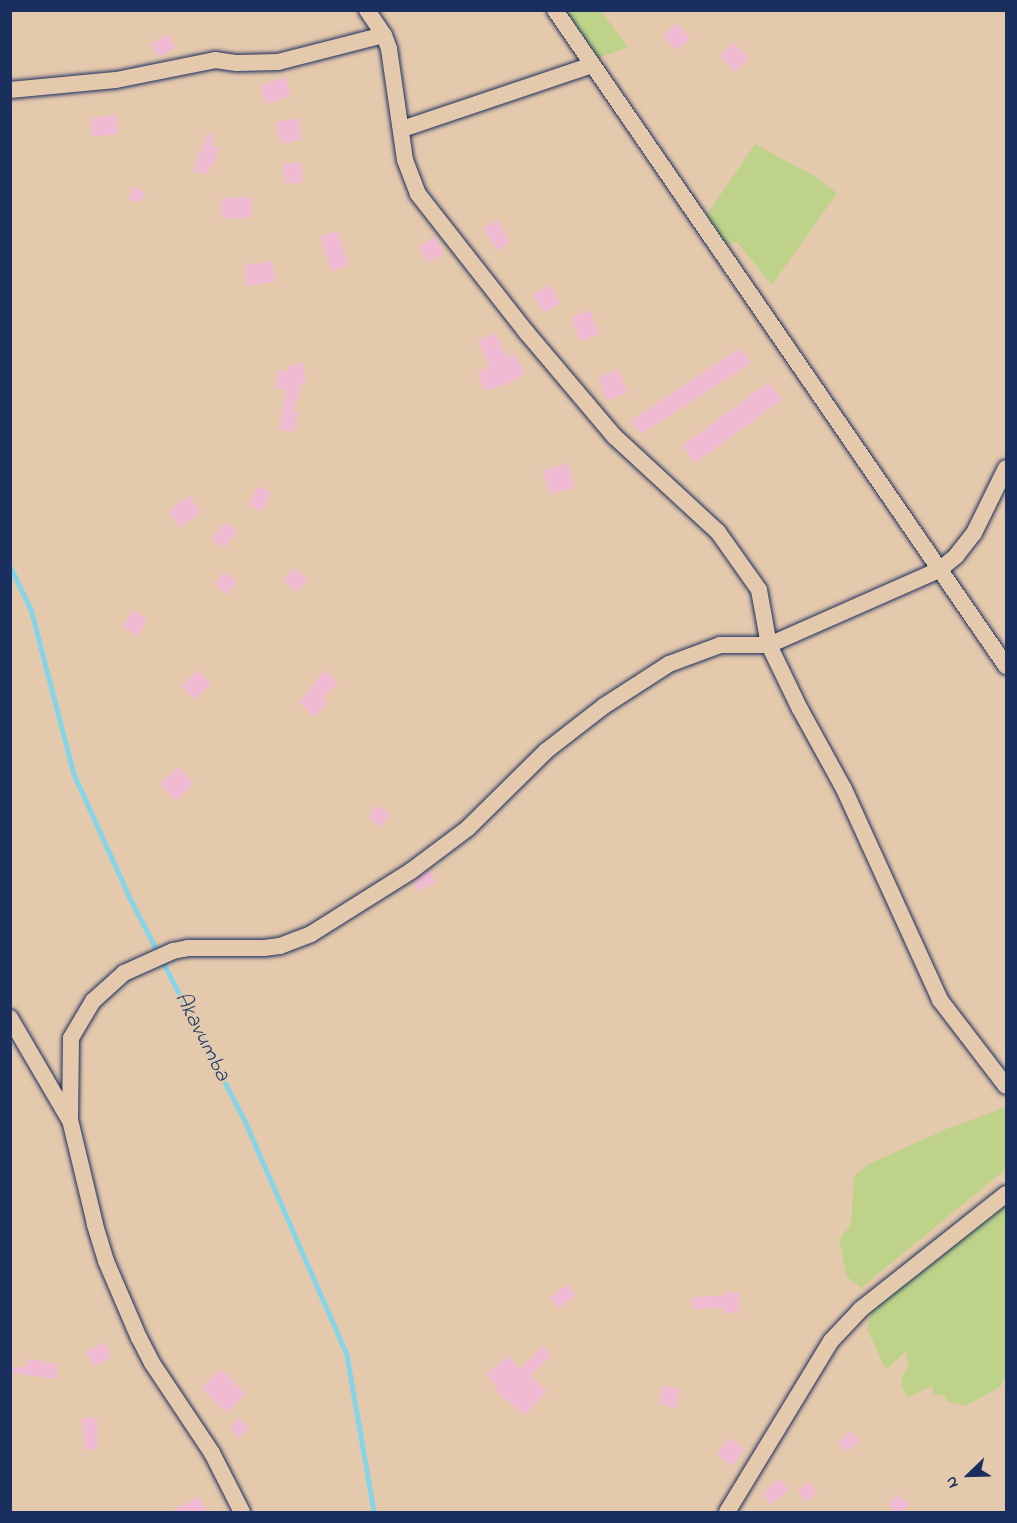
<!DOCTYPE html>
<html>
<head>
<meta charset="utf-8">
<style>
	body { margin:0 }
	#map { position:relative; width:1017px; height:1523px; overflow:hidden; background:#e5c9ad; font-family:"Indie Flower",sans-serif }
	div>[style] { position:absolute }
	.green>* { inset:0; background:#bed389 }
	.stream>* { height:4.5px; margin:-2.25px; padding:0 2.25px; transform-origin:2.25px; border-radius:2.25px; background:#87d4e7 }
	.building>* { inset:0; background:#f0bad2; transform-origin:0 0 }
	.roads { filter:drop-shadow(0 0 2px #1b2f5e) drop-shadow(0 0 2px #1b2f5e) }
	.minor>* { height:16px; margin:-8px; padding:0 8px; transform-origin:8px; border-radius:8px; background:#e5c9ad }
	span { translate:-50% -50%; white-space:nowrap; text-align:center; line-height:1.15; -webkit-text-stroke:4.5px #e5c9ad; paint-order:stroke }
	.water-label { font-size:22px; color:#26406c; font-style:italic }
	.frame { position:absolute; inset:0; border:12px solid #1b2f5e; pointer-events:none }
	.north { position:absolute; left:939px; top:1445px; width:60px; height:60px; -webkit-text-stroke:4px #e5c9ad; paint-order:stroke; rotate:247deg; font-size:16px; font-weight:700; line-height:24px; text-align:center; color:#1b2f5e }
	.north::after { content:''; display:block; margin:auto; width:21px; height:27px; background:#1b2f5e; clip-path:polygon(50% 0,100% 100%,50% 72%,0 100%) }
</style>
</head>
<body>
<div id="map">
	<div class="green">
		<div style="clip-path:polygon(565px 11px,601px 11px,628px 47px,598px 58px)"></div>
		<div style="clip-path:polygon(755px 144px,816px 177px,837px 193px,772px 285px,737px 242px,726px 245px,709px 221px,708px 213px)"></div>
		<div style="clip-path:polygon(1006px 1107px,1006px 1169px,861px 1288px,847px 1277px,839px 1240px,851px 1224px,854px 1176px,869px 1164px,944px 1130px)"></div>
		<div style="clip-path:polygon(1006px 1200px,1006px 1376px,1000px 1387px,966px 1406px,947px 1401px,944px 1395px,934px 1395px,932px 1386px,908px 1397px,902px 1388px,902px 1376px,908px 1367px,906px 1351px,886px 1370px,867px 1329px,872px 1309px)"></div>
	</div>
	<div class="stream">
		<div style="left:10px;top:566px;width:48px;rotate:64deg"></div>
		<div style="left:31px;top:609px;width:171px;rotate:75.4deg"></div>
		<div style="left:74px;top:774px;width:136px;rotate:65.7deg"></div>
		<div style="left:130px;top:898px;width:251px;rotate:62.7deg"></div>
		<div style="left:245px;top:1121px;width:255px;rotate:66.4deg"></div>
		<div style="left:347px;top:1355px;width:159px;rotate:80.2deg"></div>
	</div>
	<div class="building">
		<div style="left:678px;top:23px;width:20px;height:19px;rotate:53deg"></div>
		<div style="left:168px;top:34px;width:16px;height:20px;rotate:60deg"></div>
		<div style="left:734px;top:43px;width:22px;height:19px;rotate:47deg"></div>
		<div style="left:285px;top:77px;width:20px;height:26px;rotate:72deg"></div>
		<div style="left:116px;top:115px;width:19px;height:26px;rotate:84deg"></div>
		<div style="left:298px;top:118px;width:22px;height:22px;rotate:80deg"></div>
		<div style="clip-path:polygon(207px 133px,213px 134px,211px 145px,219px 148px,212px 167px,209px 166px,208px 174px,193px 172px)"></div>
		<div style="left:284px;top:163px;width:18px;height:20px"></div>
		<div style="clip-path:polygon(132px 186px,145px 192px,140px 203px,129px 199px)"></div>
		<div style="left:251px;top:197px;width:20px;height:30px;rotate:87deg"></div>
		<div style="left:498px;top:220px;width:26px;height:16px;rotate:62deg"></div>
		<div style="left:338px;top:231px;width:36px;height:19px;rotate:72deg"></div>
		<div style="left:435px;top:237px;width:19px;height:18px;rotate:62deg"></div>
		<div style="left:272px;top:261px;width:21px;height:28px;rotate:82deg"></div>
		<div style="left:550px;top:285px;width:21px;height:19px;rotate:61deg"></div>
		<div style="left:590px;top:310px;width:26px;height:20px;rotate:69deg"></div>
		<div style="clip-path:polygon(495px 333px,507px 357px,514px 353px,525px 373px,507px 384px,484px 391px,478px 372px,490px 367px,478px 341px)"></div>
		<div style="clip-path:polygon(739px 348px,751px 363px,641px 434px,631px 421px)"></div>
		<div style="clip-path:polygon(303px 363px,306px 382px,302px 383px,293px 411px,298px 412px,295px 432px,279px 430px,286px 389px,276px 389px,277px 371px,289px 371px,288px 366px)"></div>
		<div style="left:618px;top:369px;width:25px;height:22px;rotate:67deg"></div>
		<div style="left:769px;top:382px;width:22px;height:107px;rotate:54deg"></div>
		<div style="left:568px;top:463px;width:25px;height:26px;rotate:74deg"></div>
		<div style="left:257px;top:486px;width:15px;height:21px;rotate:23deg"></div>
		<div style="left:189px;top:496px;width:20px;height:26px;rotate:53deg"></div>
		<div style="left:225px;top:522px;width:15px;height:22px;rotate:37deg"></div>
		<div style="left:293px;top:568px;width:18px;height:17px;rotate:34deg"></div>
		<div style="left:224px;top:572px;width:16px;height:16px;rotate:38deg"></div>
		<div style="left:133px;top:610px;width:17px;height:20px;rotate:31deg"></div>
		<div style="left:198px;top:670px;width:19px;height:23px;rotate:47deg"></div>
		<div style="clip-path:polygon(325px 670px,338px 683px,323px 698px,328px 702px,314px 717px,299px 702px)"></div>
		<div style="left:178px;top:767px;width:23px;height:25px;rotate:47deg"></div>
		<div style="left:377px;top:805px;width:16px;height:16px;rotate:35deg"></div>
		<div style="clip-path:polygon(430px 870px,436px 883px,416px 891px,413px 882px)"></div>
		<div style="left:567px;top:1284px;width:14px;height:22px;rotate:51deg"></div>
		<div style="clip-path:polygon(725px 1292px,740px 1293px,739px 1313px,724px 1313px,724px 1308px,693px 1309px,692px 1298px,725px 1295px)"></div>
		<div style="left:104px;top:1343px;width:16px;height:20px;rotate:63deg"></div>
		<div style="clip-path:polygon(543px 1346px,551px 1355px,530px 1376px,547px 1391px,525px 1415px,496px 1392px,498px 1389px,486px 1374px,509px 1356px,520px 1369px)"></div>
		<div style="clip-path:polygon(27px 1359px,44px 1361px,44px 1364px,56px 1362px,58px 1379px,10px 1373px,10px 1368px,27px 1366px)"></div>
		<div style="left:221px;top:1369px;width:35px;height:27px;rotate:46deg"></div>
		<div style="left:664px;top:1385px;width:17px;height:19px;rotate:17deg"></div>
		<div style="clip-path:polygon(82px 1418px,97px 1418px,97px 1449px,85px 1450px)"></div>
		<div style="left:238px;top:1418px;width:14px;height:14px;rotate:39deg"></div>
		<div style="left:851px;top:1431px;width:13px;height:17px;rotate:48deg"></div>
		<div style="left:730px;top:1438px;width:19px;height:21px;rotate:39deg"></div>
		<div style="left:780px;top:1479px;width:14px;height:23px;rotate:51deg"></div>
		<div style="left:809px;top:1482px;width:14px;height:14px;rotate:56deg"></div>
		<div style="clip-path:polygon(896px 1494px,909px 1504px,902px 1512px,896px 1512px,888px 1506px)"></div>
		<div style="clip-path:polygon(198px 1496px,208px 1512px,170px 1512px,192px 1500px)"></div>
	</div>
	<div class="roads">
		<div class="minor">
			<div style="left:367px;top:10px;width:30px;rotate:56deg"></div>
			<div style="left:384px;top:35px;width:15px;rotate:70deg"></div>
			<div style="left:389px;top:49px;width:112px;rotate:81.8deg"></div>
			<div style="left:405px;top:160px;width:36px;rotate:69deg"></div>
			<div style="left:418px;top:194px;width:177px;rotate:51.9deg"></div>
			<div style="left:527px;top:333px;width:135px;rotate:49.8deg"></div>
			<div style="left:614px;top:436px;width:142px;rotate:42.7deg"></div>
			<div style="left:718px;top:532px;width:71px;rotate:54.7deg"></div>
			<div style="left:759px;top:590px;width:56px;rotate:79.7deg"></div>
			<div style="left:769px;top:645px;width:71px;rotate:64.2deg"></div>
			<div style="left:800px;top:709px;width:91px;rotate:61.2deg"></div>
			<div style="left:844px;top:789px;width:232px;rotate:65.5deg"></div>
			<div style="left:940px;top:1000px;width:108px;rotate:52.5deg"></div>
			<div style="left:555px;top:10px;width:796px;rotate:55.49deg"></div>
			<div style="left:10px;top:90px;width:106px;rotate:-5.4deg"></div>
			<div style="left:116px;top:80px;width:101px;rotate:-11.4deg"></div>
			<div style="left:215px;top:60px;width:22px;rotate:8deg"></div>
			<div style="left:237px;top:63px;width:41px;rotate:-1.4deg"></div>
			<div style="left:278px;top:62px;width:109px;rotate:-14.3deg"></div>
			<div style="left:402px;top:129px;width:200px;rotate:-18.6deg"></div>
			<div style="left:10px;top:1018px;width:117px;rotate:59.7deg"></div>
			<div style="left:242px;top:1512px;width:66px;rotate:-117deg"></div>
			<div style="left:212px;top:1453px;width:108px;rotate:-123.7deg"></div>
			<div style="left:152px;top:1363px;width:28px;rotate:-117deg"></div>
			<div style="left:139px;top:1338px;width:84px;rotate:-113.2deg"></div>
			<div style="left:106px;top:1261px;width:39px;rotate:-107deg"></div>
			<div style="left:95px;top:1224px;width:107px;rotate:-103.5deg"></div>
			<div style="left:70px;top:1120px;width:82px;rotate:-89.3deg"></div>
			<div style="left:71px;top:1038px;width:43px;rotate:-59.3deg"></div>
			<div style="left:93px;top:1001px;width:42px;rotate:-42.1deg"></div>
			<div style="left:124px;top:973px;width:54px;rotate:-24.2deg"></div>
			<div style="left:173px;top:951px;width:15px;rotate:-11deg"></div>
			<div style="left:188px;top:948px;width:76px"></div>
			<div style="left:264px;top:948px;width:16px;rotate:-7deg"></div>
			<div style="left:280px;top:946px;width:33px;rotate:-21deg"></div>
			<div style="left:311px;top:934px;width:118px;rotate:-32.2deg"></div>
			<div style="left:411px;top:871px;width:71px;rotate:-37deg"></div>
			<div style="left:468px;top:828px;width:110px;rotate:-44.6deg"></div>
			<div style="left:546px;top:751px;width:73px;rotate:-37.8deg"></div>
			<div style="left:604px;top:706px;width:77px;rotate:-32.9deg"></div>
			<div style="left:669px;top:664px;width:54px;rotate:-20.4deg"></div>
			<div style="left:720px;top:645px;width:49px"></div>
			<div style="left:769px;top:645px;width:186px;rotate:-23.8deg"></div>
			<div style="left:939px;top:570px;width:22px;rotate:-39deg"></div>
			<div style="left:956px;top:556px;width:29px;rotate:-52deg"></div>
			<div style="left:974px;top:533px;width:72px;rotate:-63.8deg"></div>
			<div style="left:727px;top:1512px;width:200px;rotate:-58.7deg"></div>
			<div style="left:831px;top:1341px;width:44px;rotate:-46.8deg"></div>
			<div style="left:861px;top:1309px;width:185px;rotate:-38.4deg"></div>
		</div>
	</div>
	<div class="water-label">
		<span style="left:201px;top:1037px;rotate:63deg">Akavumba</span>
	</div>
	<div class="frame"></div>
	<div class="north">N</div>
</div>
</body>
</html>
